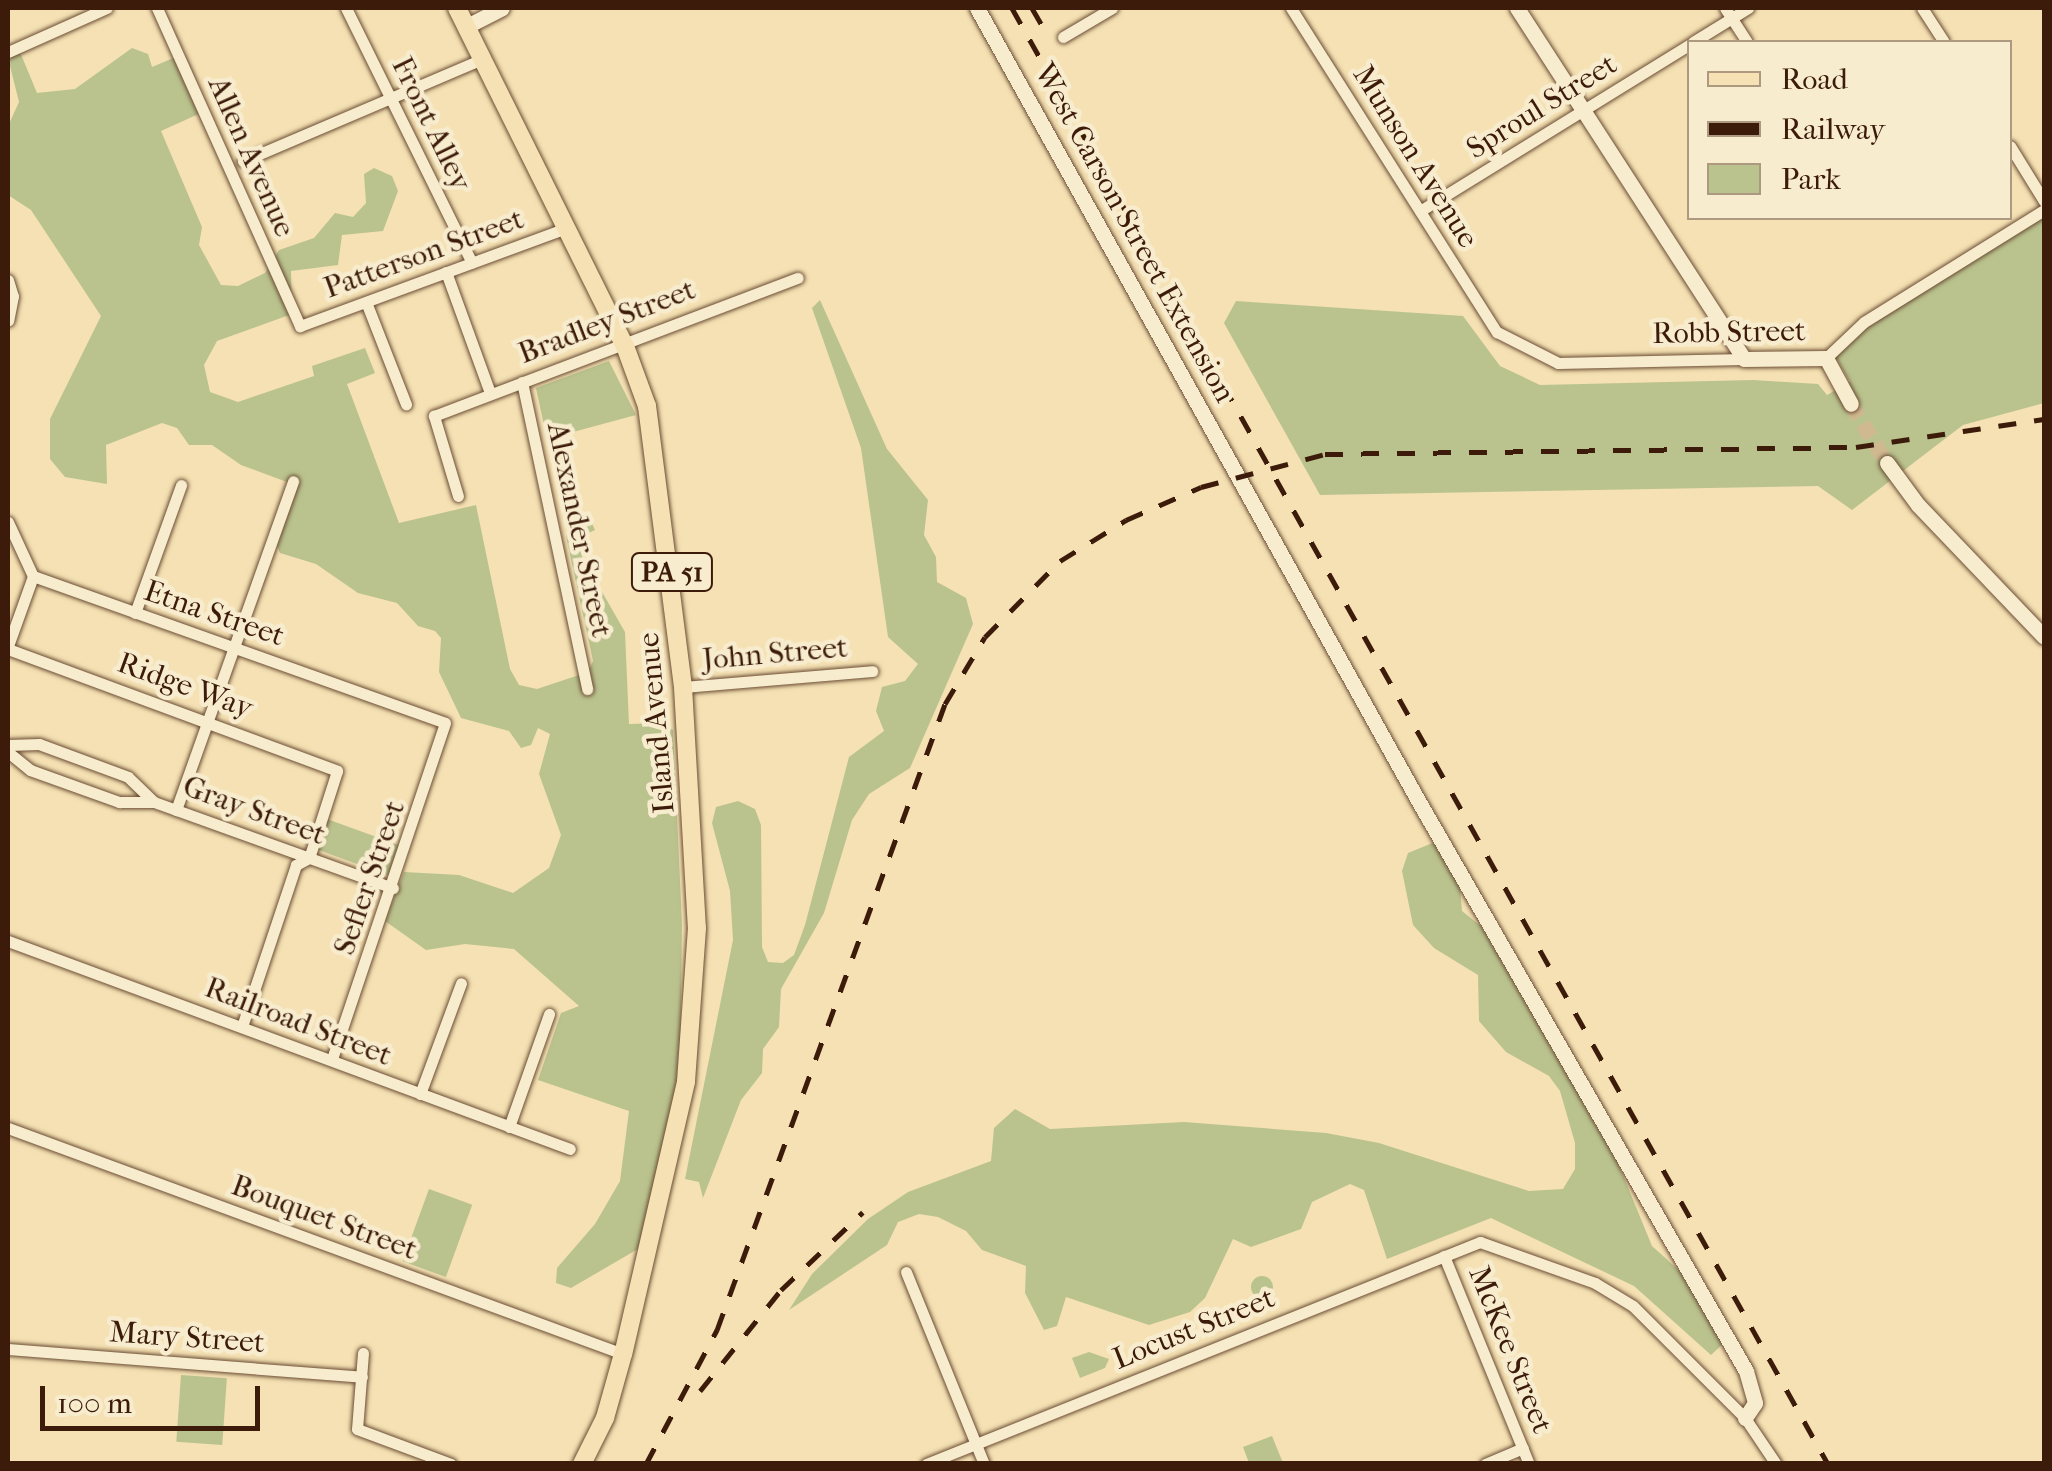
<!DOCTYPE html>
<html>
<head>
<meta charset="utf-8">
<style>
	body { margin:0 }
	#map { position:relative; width:2052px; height:1471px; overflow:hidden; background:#f5e1b3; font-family:"IM FELL French Canon",serif }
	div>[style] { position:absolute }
	.green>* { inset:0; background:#bac38e; transform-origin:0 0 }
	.round { border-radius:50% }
	.secondary-tunnel>* { height:15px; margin-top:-7.5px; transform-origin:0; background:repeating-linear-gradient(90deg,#d0b991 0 15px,transparent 0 23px) }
	.roads { filter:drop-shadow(0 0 2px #6a4c34) drop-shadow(0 0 2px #6a4c34) }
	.street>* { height:11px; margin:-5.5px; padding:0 5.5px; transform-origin:5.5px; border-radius:5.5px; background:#f8ecce }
	.secondary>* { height:15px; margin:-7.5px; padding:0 7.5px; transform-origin:7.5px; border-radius:7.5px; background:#f8ecce }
	.primary>* { height:18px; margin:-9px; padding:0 9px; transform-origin:9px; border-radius:9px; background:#f5e1b3 }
	.rail>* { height:5px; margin-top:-2.5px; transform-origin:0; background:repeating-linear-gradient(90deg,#3c1b0a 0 18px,transparent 0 36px) }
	span { translate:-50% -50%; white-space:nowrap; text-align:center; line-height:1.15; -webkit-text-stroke:9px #f8ecce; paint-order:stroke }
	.shield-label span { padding:2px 8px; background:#f8ecce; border:2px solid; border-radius:8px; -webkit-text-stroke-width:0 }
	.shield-label { font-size:28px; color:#3c1b0a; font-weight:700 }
	.street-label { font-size:30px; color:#3c1b0a }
	.frame { position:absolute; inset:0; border:10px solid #3c1b0a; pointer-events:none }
	.legend { position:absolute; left:1687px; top:40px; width:325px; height:180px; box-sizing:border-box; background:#f8ecce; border:2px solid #ad9880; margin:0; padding:12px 18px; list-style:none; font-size:30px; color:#3c1b0a }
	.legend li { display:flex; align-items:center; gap:20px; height:50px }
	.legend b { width:50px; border:2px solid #ad9880 }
	.scale { position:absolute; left:40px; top:1386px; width:220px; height:45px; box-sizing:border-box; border:5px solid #3c1b0a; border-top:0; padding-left:12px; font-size:30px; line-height:35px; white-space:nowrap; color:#3c1b0a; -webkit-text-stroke:8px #f8ecce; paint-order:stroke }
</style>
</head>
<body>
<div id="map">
	<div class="green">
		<div style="clip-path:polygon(132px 48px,148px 54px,152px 67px,178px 56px,203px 112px,161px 131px,202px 227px,199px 245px,221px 285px,238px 286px,265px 273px,279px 250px,314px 238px,335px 213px,353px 217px,366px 203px,364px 174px,374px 168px,392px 176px,398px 191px,383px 231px,342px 235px,338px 265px,291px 271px,292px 314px,217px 341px,204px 365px,210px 392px,238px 402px,314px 376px,312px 366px,365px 348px,375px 373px,347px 384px,399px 523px,476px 505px,510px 669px,519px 685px,537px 689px,588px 672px,593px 661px,566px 536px,569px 526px,590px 519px,595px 530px,578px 538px,582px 557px,625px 632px,629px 724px,662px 723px,673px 730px,682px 924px,680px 1080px,638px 1249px,571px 1288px,556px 1283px,557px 1268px,595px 1224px,620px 1181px,629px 1111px,538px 1080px,561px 1013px,579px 1006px,514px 949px,465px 944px,426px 950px,385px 921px,404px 872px,459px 875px,513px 893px,549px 868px,561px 835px,539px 774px,550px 734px,538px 728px,531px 745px,521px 748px,509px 731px,461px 718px,439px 672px,441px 638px,435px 631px,418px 626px,397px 603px,358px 593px,316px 564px,280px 553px,274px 539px,295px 485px,241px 465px,212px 445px,189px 445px,177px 428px,162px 423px,106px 445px,107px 484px,65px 477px,50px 459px,50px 419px,101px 316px,31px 210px,8px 195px,8px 126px,19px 102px,8px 58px,20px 52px,37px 93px,75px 89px)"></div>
		<div style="clip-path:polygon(2044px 211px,2044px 403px,1963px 425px,1852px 510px,1818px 486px,1320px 495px,1224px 323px,1236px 301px,1463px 316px,1500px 366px,1540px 385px,1753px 380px,1818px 384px,1827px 395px,1850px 382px,1832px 351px,1841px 341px)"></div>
		<div style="clip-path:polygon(820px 300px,887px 449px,928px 500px,924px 535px,936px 557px,937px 582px,966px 598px,973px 624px,910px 768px,869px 794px,852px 820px,824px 913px,781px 989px,779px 1027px,763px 1049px,762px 1073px,741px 1100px,703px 1198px,699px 1182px,685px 1179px,733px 940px,730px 891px,712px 823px,716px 807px,738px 801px,755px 809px,761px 825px,762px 947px,768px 962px,783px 963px,794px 955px,805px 925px,849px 757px,884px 731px,876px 711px,882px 687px,905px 681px,918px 664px,888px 637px,861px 448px,812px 308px)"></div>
		<div style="clip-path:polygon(609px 361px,636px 415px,547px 439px,536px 388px)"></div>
		<div style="left:327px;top:819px;width:77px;height:32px;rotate:20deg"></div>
		<div style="clip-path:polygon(1435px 842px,1460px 886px,1462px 911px,1502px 943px,1597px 1112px,1652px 1246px,1693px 1283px,1726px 1341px,1711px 1355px,1634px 1286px,1491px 1218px,1387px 1259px,1364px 1190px,1350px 1184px,1312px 1202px,1301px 1229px,1251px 1247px,1233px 1239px,1205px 1298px,1190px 1312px,1149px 1325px,1066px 1297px,1057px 1326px,1044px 1330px,1025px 1293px,1026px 1266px,982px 1250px,966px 1231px,938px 1217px,919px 1214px,898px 1222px,887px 1245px,789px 1310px,812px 1274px,868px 1219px,908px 1192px,991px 1161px,994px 1128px,1015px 1109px,1050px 1129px,1184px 1122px,1326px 1133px,1379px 1143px,1529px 1191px,1563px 1189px,1575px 1169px,1575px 1143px,1560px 1091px,1549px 1076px,1506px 1052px,1479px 1021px,1478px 975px,1434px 948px,1413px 925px,1402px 871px,1408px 853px)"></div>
		<div style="left:429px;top:1189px;width:46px;height:77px;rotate:20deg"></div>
		<div class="round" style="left:1251px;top:1276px;width:22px;height:22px"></div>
		<div style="clip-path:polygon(1089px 1352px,1109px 1359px,1105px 1368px,1080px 1378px,1072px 1358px)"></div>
		<div style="left:181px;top:1375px;width:46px;height:67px;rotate:4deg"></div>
		<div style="clip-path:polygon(1272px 1436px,1283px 1463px,1249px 1463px,1243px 1447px)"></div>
	</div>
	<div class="secondary-tunnel">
		<div style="left:1851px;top:404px;width:69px;rotate:58.6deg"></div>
	</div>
	<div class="roads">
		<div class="street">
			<div style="left:157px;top:8px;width:349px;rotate:65.8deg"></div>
			<div style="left:300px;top:326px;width:283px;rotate:-20.2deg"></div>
			<div style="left:346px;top:8px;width:284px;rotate:63.7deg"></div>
			<div style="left:1291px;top:8px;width:384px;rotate:57.6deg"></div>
			<div style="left:1497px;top:332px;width:68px;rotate:26.9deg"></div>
			<div style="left:1558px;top:363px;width:186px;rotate:-1.2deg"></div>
			<div style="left:1725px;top:8px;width:40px;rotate:57.1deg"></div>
			<div style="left:1922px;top:8px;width:40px;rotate:57.1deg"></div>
			<div style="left:1063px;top:37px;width:57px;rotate:-30.6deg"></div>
			<div style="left:1693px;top:42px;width:65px;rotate:-31.7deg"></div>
			<div style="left:8px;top:52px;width:108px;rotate:-24deg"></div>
			<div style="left:2010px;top:146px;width:65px;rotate:58.3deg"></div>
			<div style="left:243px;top:161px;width:260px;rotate:-23.1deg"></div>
			<div style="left:1420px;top:211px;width:317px;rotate:-31.7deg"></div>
			<div style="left:446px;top:272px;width:129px;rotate:70deg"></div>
			<div style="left:8px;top:280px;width:17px;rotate:73deg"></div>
			<div style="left:13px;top:296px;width:25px;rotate:101deg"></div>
			<div style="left:366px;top:302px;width:110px;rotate:68.6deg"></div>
			<div style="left:1826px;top:358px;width:52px;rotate:-43.5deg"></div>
			<div style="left:1864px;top:322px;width:212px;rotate:-31.9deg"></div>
			<div style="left:522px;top:382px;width:314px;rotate:78deg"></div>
			<div style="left:458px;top:496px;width:84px;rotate:-106.7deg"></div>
			<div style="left:434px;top:416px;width:389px;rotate:-20.8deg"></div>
			<div style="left:8px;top:522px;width:60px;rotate:65.2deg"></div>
			<div style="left:33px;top:576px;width:437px;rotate:19.6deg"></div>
			<div style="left:445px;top:723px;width:354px;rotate:108.6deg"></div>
			<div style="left:135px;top:613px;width:136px;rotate:-70.2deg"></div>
			<div style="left:8px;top:646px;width:74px;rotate:-70.3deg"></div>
			<div style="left:8px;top:649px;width:351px;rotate:20.3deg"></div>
			<div style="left:337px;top:771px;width:91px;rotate:107.8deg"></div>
			<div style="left:309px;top:858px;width:15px;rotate:152deg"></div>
			<div style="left:296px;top:865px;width:170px;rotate:108.5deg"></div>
			<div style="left:683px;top:687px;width:190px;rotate:-4.8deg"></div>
			<div style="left:8px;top:745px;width:31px;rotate:-2deg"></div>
			<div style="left:39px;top:744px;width:95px;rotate:20.3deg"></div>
			<div style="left:128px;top:777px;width:36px;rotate:44deg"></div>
			<div style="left:8px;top:752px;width:28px;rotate:39deg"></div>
			<div style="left:30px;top:770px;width:95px;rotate:19.8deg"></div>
			<div style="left:119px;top:802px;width:35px"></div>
			<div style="left:154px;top:802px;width:254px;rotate:19.8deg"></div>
			<div style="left:176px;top:810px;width:349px;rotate:-70.4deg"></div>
			<div style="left:8px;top:941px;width:599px;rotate:20.31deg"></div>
			<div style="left:420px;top:1094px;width:118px;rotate:-69.7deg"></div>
			<div style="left:509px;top:1127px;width:120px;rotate:-70.5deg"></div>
			<div style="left:8px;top:1128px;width:655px;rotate:20.18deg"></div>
			<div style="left:1444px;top:1256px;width:225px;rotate:67.8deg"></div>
			<div style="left:906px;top:1272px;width:207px;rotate:67.9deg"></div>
			<div style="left:8px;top:1349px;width:355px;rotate:4.5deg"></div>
			<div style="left:363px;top:1353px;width:76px;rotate:94.5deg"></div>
			<div style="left:357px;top:1429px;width:100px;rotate:20.4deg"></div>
			<div style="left:926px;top:1464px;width:597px;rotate:-21.84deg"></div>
			<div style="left:1480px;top:1242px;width:122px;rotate:19.6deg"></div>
			<div style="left:1595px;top:1283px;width:44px;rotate:31.2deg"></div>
			<div style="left:1633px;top:1306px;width:158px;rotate:45deg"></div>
			<div style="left:1745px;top:1418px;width:55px;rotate:56deg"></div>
			<div style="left:1485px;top:1464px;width:41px;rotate:-22.8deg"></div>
		</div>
		<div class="secondary">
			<div style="left:977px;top:8px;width:909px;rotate:60.9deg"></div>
			<div style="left:1419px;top:802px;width:656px;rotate:60.11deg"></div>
			<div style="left:1746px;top:1371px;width:33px;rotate:74deg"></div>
			<div style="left:1755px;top:1403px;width:18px;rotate:124deg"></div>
			<div style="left:1517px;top:8px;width:418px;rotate:57.1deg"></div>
			<div style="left:1744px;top:359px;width:82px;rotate:-0.7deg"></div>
			<div style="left:1826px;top:358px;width:52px;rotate:61.5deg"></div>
			<div style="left:467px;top:26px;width:39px;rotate:-27deg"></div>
			<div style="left:1887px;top:463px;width:52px;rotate:53.6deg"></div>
			<div style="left:1918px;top:505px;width:182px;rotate:46.3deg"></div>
		</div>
		<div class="primary">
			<div style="left:457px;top:8px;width:377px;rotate:63.6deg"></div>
			<div style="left:625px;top:346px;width:64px;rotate:69.9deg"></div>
			<div style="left:647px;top:406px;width:283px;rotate:82.7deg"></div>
			<div style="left:683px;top:687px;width:241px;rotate:86.7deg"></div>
			<div style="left:697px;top:928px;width:154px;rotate:94.1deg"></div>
			<div style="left:686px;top:1082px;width:279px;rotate:103deg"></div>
			<div style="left:623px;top:1354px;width:66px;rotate:105.7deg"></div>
			<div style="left:605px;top:1418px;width:51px;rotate:116.6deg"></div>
		</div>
	</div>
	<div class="rail">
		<div style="left:1012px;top:8px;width:1669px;rotate:60.73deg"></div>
		<div style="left:1032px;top:8px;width:20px;rotate:60deg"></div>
		<div style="left:700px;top:1391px;width:129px;rotate:-51.3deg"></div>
		<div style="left:781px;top:1290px;width:113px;rotate:-43.6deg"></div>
		<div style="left:646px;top:1464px;width:152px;rotate:-62.1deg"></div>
		<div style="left:717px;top:1330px;width:666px;rotate:-69.99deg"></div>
		<div style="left:945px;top:704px;width:78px;rotate:-59.2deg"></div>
		<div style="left:985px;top:637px;width:107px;rotate:-45.4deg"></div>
		<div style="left:1060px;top:561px;width:78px;rotate:-31.8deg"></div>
		<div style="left:1126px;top:520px;width:82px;rotate:-23.7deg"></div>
		<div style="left:1201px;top:487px;width:128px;rotate:-14.9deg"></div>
		<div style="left:1325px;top:454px;width:531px;rotate:-0.76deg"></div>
		<div style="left:1856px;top:447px;width:190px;rotate:-8.5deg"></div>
	</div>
	<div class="shield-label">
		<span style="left:672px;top:572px">PA 51</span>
	</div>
	<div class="street-label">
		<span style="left:1542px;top:107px;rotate:-32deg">Sproul Street</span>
		<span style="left:431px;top:124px;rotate:64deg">Front Alley</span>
		<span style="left:251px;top:157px;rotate:66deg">Allen Avenue</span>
		<span style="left:1415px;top:157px;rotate:58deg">Munson Avenue</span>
		<span style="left:1134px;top:233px;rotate:61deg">West Carson Street Extension</span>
		<span style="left:424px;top:254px;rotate:-20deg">Patterson Street</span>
		<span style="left:607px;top:322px;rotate:-21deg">Bradley Street</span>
		<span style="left:1729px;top:333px;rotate:-1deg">Robb Street</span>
		<span style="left:579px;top:530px;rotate:78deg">Alexander Street</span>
		<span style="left:214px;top:614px;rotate:19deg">Etna Street</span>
		<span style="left:775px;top:654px;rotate:-5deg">John Street</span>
		<span style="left:185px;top:686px;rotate:20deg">Ridge Way</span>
		<span style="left:657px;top:723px;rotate:-95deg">Island Avenue</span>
		<span style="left:254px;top:811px;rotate:20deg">Gray Street</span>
		<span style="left:370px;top:878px;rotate:-71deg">Sefler Street</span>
		<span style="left:298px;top:1022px;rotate:21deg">Railroad Street</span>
		<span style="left:324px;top:1218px;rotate:20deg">Bouquet Street</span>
		<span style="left:1194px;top:1329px;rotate:-22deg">Locust Street</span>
		<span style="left:187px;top:1338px;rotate:4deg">Mary Street</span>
		<span style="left:1510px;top:1350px;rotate:68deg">McKee Street</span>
	</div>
	<div class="frame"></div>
	<ul class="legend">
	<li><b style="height:12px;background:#f5e1b3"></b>Road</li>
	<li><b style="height:12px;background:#3c1b0a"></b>Railway</li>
	<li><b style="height:28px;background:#bac38e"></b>Park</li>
	</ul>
	<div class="scale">100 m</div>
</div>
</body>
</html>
